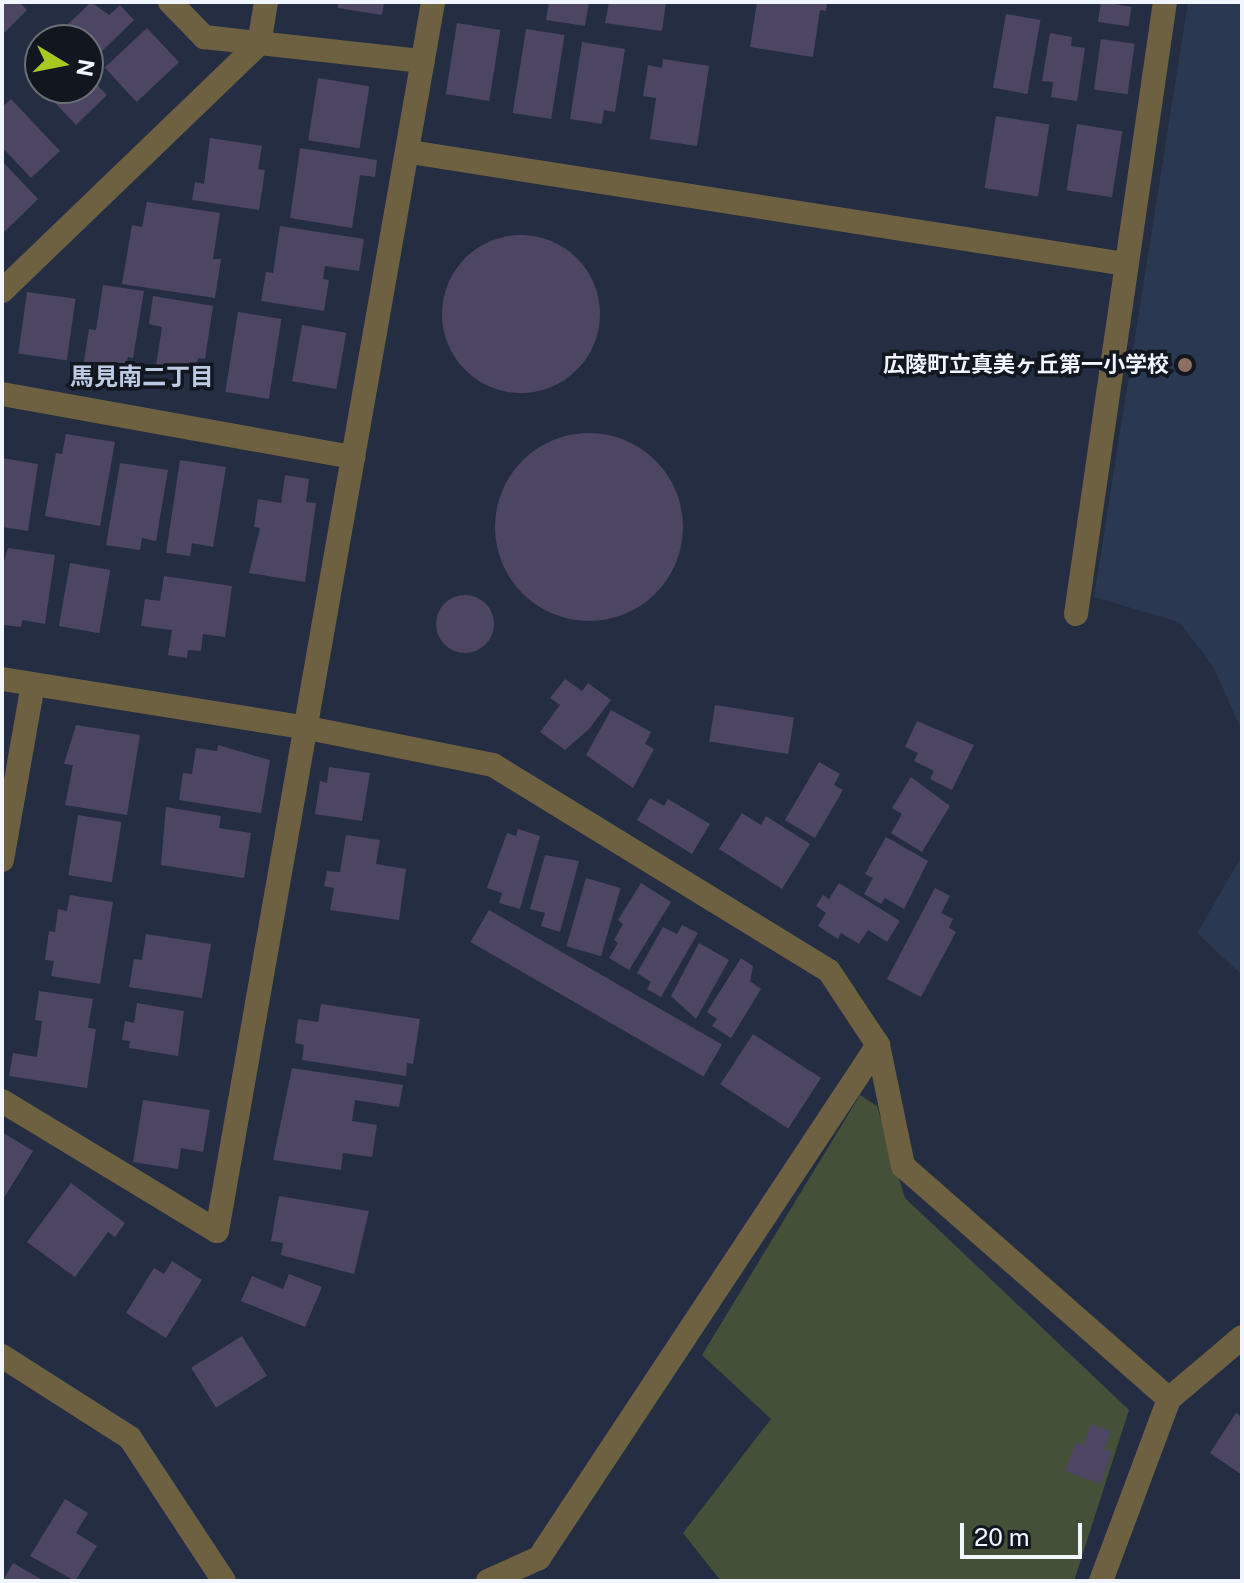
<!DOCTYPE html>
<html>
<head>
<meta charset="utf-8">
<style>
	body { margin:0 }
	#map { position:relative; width:1244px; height:1583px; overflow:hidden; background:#242d42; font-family:"Public Sans","Noto Sans JP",sans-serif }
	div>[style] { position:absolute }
	.built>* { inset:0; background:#2b3852 }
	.green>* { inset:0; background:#455039 }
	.building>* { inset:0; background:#4d4662; transform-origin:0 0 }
	.round { border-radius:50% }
	.minor>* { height:24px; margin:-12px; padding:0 12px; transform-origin:12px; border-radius:12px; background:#6e6142 }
	.dots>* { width:22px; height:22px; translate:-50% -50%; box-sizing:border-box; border:4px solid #11161f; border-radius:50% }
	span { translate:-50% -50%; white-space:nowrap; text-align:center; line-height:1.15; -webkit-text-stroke:7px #11161f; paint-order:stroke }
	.poi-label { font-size:22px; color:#f1f5fd; font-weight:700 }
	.right { translate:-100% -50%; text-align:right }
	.neighbourhood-label { font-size:24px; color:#bdcae4; font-weight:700 }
	.frame { position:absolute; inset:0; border:4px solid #f1f5fd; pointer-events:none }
	.north { position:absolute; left:24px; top:24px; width:80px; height:80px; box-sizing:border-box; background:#11161f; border:2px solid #6b6f78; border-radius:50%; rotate:100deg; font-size:22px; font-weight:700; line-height:32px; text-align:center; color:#f1f5fd }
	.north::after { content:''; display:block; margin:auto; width:28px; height:36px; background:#a6c821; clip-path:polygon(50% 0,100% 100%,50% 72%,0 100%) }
	.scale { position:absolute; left:960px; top:1523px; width:122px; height:36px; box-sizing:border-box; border:4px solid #f1f5fd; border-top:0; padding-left:10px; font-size:24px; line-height:28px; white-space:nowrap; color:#f1f5fd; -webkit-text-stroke:6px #11161f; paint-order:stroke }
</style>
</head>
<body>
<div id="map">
	<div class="built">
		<div style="clip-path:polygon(1188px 2px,1242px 2px,1242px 731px,1213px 666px,1179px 622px,1094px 597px)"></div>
		<div style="clip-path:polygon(1242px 856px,1242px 975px,1197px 933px)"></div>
	</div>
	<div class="green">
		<div style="clip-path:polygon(860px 1095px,877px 1106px,905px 1198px,1129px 1410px,1074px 1581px,721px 1581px,683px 1533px,771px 1419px,702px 1355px)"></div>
	</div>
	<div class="building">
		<div style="clip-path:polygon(2px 2px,19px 2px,27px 10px,2px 35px)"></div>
		<div style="clip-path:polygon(91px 2px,109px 15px,120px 5px,134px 20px,96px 57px,88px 40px,81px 40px,67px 25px)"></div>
		<div style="clip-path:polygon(338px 2px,384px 2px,382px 15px,338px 8px)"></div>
		<div style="clip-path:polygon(549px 2px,589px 2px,585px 26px,546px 20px)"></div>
		<div style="clip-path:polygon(609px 2px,666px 2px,662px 31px,605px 23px)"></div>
		<div style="clip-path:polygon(757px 2px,827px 2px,826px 11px,820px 10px,813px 57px,750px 47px)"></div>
		<div style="left:1101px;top:2px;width:31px;height:20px;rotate:9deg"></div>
		<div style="left:1006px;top:14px;width:35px;height:75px;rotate:10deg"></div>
		<div style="left:457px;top:23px;width:44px;height:72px;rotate:9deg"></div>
		<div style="left:147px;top:28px;width:47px;height:58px;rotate:47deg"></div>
		<div style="left:526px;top:29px;width:39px;height:85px;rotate:9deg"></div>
		<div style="clip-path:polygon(1050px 33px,1072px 37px,1071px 46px,1085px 48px,1077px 101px,1051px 97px,1053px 82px,1042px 81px)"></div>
		<div style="left:1101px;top:39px;width:34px;height:51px;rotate:8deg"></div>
		<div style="clip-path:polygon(582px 42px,625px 49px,615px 112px,604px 110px,602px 124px,570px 119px)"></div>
		<div style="clip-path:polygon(663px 59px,709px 66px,697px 146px,650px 139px,656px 98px,643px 96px,648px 65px,662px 68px)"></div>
		<div style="clip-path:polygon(88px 76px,107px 95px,76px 125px,41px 88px,88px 88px)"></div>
		<div style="left:318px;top:78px;width:52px;height:63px;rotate:9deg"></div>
		<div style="clip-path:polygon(11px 99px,60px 151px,31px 178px,2px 147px,2px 107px)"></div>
		<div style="left:996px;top:116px;width:54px;height:73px;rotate:9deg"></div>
		<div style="left:1077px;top:124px;width:46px;height:67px;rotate:9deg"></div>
		<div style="clip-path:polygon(210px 138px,262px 146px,258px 169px,265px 170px,259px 210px,192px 200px,195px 182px,204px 184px)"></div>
		<div style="clip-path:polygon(300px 148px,377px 160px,375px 177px,360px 175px,352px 228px,290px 218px)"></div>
		<div style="clip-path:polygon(2px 161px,38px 199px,2px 234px)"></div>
		<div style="clip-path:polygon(147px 202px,220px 213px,213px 259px,221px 259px,215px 298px,122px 284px,132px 225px,142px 227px)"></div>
		<div style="clip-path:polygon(280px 226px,364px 239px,359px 271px,325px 266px,323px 279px,329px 280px,324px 311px,261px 301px,266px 272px,273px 273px)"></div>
		<div class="round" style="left:442px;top:235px;width:158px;height:158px"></div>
		<div style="clip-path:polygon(103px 285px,144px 291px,133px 358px,128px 357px,126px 365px,108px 363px,107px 371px,83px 367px,89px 329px,96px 330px)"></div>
		<div style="left:27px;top:292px;width:49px;height:62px;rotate:8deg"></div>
		<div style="clip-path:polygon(153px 296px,213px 306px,205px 359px,198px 358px,196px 371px,156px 365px,162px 327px,149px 324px)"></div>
		<div style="left:238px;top:312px;width:44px;height:81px;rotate:9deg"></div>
		<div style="left:302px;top:325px;width:45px;height:57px;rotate:10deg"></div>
		<div class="round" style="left:495px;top:433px;width:188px;height:188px"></div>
		<div style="clip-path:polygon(66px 434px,115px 442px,100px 526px,45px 516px,56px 453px,62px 454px)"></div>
		<div style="clip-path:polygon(2px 458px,38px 464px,28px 531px,2px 527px)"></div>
		<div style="clip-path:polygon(180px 460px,226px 467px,213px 547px,192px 543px,190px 556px,166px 553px)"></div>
		<div style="clip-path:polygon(120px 463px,168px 470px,156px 541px,142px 538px,140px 550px,106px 545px)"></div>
		<div style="clip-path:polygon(285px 475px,309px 479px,306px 502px,316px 503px,305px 582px,249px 573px,260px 528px,254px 527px,258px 499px,281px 503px)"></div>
		<div style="clip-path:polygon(8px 548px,55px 555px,45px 624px,22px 620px,21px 627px,4px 625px,2px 568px)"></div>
		<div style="left:70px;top:563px;width:41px;height:64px;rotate:10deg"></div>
		<div style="clip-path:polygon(164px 576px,232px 586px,225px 637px,203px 634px,201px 651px,188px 650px,187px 658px,168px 655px,172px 630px,141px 626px,145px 599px,160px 601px)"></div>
		<div class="round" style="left:436px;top:595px;width:58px;height:58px"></div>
		<div style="clip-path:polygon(565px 679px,582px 691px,588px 683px,611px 700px,589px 729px,565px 750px,540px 732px,560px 705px,550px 698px)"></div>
		<div style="left:715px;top:705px;width:80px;height:37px;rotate:9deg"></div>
		<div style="clip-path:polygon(611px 710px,651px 732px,645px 744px,654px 749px,633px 788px,586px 755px)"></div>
		<div style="clip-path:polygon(917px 721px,974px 745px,952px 790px,930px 779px,934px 771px,914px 761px,918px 753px,905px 747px)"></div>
		<div style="clip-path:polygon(76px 725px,140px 735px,127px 815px,65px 805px,73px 765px,64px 764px)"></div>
		<div style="clip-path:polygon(218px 745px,270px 760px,261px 813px,179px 800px,183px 773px,192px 774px,196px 748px,217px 751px)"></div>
		<div style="clip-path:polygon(819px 762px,840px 774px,834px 785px,843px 790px,815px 838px,785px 820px)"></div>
		<div style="clip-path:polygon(329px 767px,370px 773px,362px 821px,315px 814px,320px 781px,327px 783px)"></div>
		<div style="clip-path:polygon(911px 777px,950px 806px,922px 852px,891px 833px,902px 814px,892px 808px)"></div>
		<div style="clip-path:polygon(650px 798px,664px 806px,668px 799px,710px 824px,692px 854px,637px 820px)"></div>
		<div style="clip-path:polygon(166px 807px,221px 816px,219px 828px,251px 833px,244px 878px,161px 865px)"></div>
		<div style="clip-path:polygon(742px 813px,761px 825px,766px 816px,810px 844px,782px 889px,719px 849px)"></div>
		<div style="left:78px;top:815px;width:44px;height:61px;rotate:9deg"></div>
		<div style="clip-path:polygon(518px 829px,540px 836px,520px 909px,499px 903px,502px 893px,487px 888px,507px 833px,516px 836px)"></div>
		<div style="clip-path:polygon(346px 835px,380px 840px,376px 864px,406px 869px,399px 920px,330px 910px,334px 888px,324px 886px,327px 871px,340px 872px)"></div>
		<div style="clip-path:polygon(886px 837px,928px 861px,904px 909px,885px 898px,881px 904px,864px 894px,873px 878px,865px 874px)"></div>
		<div style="clip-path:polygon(545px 855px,579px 861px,560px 932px,541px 926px,545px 913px,530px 909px)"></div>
		<div style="left:586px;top:878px;width:36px;height:71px;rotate:16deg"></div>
		<div style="clip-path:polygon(641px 883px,671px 902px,629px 970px,609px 958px,618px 943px,614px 940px,623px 924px,618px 920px)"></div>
		<div style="clip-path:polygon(839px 883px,900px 921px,887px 942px,868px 930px,859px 944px,841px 933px,838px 939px,818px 926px,826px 913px,816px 906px,823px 895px,829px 899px)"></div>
		<div style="clip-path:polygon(935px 888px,950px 896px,941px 913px,953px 919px,949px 928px,956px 932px,921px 997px,887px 979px)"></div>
		<div style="clip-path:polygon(70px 895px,113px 902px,100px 984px,51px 976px,54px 961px,45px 960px,49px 931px,55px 932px,58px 909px,67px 911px)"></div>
		<div style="left:489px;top:910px;width:269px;height:37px;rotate:30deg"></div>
		<div style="clip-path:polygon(682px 925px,698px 933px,661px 997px,647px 989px,651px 982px,637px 973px,663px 927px,677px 934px)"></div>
		<div style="clip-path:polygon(146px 934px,211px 944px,202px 998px,129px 987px,134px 959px,142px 960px)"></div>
		<div style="clip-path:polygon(699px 943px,729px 960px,696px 1019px,671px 996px)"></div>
		<div style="clip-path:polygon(741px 958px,753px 966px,750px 981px,761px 989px,731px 1038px,712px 1026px,717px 1019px,707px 1012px)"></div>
		<div style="clip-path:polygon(39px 991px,93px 999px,88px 1028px,96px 1029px,87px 1088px,9px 1076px,13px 1053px,37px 1057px,42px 1021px,35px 1020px)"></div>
		<div style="clip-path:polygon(137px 1003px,184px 1011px,178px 1056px,129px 1048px,130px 1041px,122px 1040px,125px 1021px,134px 1023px)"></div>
		<div style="clip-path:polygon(321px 1004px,420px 1019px,413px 1064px,407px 1063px,406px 1076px,302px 1060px,304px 1045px,295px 1043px,298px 1019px,318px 1022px)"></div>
		<div style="left:753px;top:1034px;width:81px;height:60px;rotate:33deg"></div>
		<div style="clip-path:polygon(292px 1068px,403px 1085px,399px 1107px,355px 1100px,352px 1121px,377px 1125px,372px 1157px,343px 1153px,341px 1170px,273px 1160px)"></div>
		<div style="clip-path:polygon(143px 1100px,210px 1110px,203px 1152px,181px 1148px,178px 1169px,133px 1162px)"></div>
		<div style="clip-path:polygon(2px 1132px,33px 1151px,2px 1201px)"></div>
		<div style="clip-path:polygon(71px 1183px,125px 1223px,115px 1237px,108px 1232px,75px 1277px,27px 1242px)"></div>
		<div style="clip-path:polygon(279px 1196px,369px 1211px,354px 1274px,281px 1255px,283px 1243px,271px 1241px)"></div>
		<div style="clip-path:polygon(172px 1261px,202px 1280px,166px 1338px,126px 1313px,154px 1268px,164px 1274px)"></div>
		<div style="clip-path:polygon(289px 1274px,322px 1287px,305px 1327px,241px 1301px,252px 1276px,283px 1289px)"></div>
		<div style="left:242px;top:1336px;width:47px;height:60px;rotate:58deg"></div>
		<div style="clip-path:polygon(1236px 1413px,1242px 1417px,1242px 1475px,1210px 1453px)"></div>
		<div style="clip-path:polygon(1091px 1424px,1111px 1431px,1104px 1449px,1112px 1452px,1101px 1484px,1065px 1471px,1076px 1442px,1084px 1445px)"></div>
		<div style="clip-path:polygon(65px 1499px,88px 1513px,76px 1533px,97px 1546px,75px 1581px,30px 1556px)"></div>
		<div style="clip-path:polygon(13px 1563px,44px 1581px,3px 1581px)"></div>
	</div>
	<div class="minor">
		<div style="left:170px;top:2px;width:49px;rotate:45.8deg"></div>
		<div style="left:204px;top:37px;width:220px;rotate:6.3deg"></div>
		<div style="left:410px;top:152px;width:724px;rotate:8.9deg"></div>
		<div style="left:2px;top:291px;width:356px;rotate:-43.9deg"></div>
		<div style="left:259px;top:44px;width:43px;rotate:-80.5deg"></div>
		<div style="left:2px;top:394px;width:357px;rotate:10.2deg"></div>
		<div style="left:1076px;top:614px;width:618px;rotate:-81.73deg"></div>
		<div style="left:2px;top:679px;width:305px;rotate:9.1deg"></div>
		<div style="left:303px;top:727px;width:194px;rotate:11.3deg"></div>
		<div style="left:493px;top:765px;width:394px;rotate:31.5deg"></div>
		<div style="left:829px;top:971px;width:89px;rotate:56.5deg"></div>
		<div style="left:878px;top:1045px;width:124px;rotate:78.3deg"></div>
		<div style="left:903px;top:1166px;width:354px;rotate:41.2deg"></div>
		<div style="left:2px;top:860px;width:178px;rotate:-80deg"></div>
		<div style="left:2px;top:1101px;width:251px;rotate:31.2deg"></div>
		<div style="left:217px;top:1231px;width:1248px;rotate:-80.03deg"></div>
		<div style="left:2px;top:1356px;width:152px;rotate:32.6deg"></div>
		<div style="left:130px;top:1438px;width:171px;rotate:56.7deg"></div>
		<div style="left:488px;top:1581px;width:56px;rotate:-24.3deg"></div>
		<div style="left:539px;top:1558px;width:615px;rotate:-56.54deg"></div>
		<div style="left:1101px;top:1581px;width:194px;rotate:-69.5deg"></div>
		<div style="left:1169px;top:1399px;width:96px;rotate:-40.3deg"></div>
	</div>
	<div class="dots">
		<div style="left:1185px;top:365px;background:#8d6e63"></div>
	</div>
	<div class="poi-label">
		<span class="right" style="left:1169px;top:365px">広陵町立真美ヶ丘第一小学校</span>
	</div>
	<div class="neighbourhood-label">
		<span style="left:142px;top:377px">馬見南二丁目</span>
	</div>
	<div class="frame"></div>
	<div class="north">N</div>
	<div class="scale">20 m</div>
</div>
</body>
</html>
